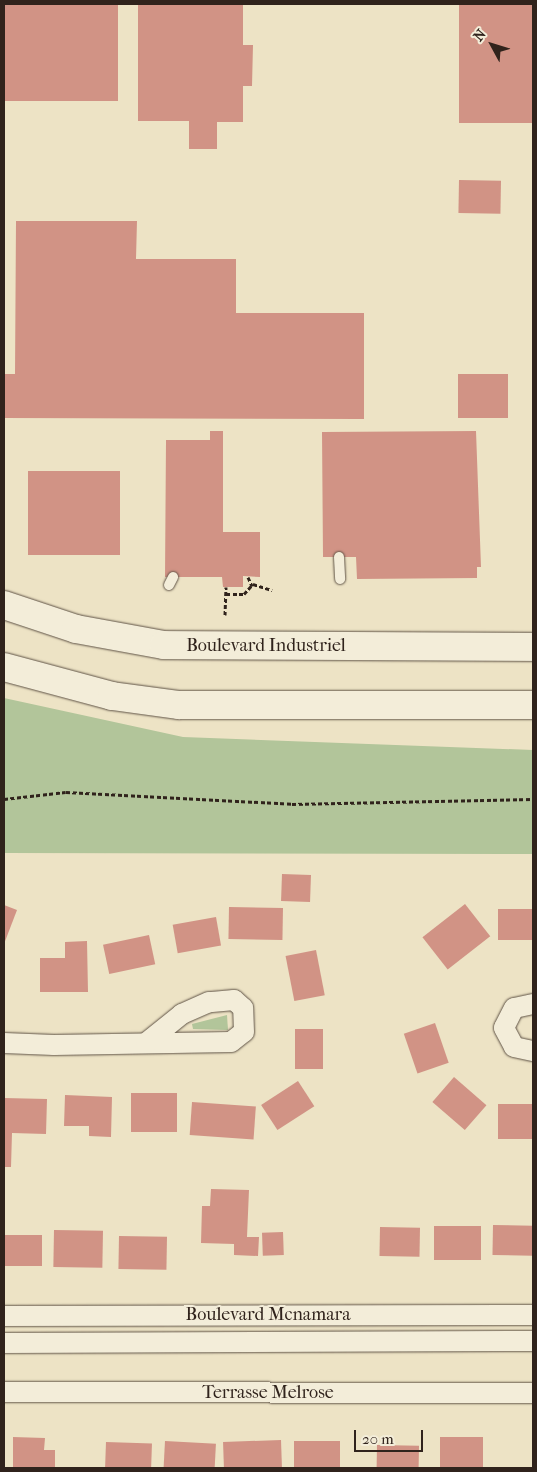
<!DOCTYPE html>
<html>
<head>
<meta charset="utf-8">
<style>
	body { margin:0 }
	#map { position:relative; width:537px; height:1472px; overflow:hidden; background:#ede3c5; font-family:"IM FELL French Canon",serif }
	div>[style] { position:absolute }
	.green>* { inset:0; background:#b2c59a }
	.building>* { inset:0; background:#d19385; transform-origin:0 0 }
	.path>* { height:3px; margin-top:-1.5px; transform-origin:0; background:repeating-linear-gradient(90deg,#30231c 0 4px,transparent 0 6.5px) }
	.roads { filter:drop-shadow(0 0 1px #5f5346) drop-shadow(0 0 1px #5f5346) }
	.lane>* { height:10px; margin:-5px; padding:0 5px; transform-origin:5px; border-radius:5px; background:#f3edd9 }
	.street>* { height:20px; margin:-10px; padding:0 10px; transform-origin:10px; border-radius:10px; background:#f3edd9 }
	.secondary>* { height:28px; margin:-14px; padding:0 14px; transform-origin:14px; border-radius:14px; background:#f3edd9 }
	span { translate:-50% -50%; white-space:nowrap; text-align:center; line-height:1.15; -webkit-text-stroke:4px #f3edd9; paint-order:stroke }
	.street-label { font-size:18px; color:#30231c }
	.frame { position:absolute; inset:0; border:5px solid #30231c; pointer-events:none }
	.north { position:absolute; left:467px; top:20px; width:50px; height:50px; -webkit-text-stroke:4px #f3edd9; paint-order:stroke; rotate:309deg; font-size:14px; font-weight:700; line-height:20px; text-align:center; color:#30231c }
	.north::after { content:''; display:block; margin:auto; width:18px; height:22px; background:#30231c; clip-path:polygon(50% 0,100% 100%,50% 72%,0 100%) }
	.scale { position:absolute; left:354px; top:1430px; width:69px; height:22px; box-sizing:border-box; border:2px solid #30231c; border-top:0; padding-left:6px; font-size:15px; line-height:18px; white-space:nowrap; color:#30231c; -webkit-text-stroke:4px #f3edd9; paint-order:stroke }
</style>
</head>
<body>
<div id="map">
	<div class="green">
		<div style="clip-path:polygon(4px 698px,183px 737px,533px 750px,533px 854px,4px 853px)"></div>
		<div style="clip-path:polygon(227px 1015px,228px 1030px,193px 1029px,192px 1024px)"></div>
	</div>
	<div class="building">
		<div style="left:4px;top:4px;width:114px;height:97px"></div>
		<div style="clip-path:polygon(138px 4px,243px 4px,243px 45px,253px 45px,252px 86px,243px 86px,243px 122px,217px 122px,217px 149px,189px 149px,189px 121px,138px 121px)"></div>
		<div style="left:459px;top:4px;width:74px;height:119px"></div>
		<div style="left:459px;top:180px;width:42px;height:33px;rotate:1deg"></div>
		<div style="clip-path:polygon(16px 221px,137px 221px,136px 259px,236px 259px,236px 313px,364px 313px,364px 419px,4px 418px,4px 374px,15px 374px)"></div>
		<div style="left:458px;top:374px;width:50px;height:44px"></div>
		<div style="clip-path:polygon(210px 431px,223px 431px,223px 532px,260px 532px,260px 577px,243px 576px,243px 587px,223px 587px,222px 577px,165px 577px,166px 440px,210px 440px)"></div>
		<div style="clip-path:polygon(476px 431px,481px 567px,477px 567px,477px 578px,357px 579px,356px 557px,323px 557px,322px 432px)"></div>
		<div style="left:120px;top:471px;width:84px;height:92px;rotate:90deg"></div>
		<div style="left:282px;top:874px;width:29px;height:27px;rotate:2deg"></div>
		<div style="left:465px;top:904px;width:41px;height:54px;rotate:52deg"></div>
		<div style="clip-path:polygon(4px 905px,17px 910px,4px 944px)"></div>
		<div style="left:229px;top:907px;width:54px;height:32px;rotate:1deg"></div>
		<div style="left:533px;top:909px;width:31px;height:35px;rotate:90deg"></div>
		<div style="left:216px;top:917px;width:29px;height:44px;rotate:80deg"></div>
		<div style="left:149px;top:935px;width:30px;height:47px;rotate:78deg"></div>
		<div style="clip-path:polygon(87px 941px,88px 992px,40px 992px,40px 958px,65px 958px,65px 942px)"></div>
		<div style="left:316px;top:950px;width:46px;height:31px;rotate:79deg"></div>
		<div style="left:435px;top:1023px;width:42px;height:33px;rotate:71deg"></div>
		<div style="left:295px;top:1029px;width:28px;height:40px"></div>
		<div style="left:454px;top:1077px;width:43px;height:33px;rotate:41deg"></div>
		<div style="left:298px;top:1081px;width:30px;height:44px;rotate:57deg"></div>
		<div style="left:131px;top:1093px;width:46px;height:39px"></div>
		<div style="clip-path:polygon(65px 1095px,112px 1097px,111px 1137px,89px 1136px,89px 1126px,64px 1126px)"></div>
		<div style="clip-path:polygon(4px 1098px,47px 1099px,46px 1134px,12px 1133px,11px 1167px,4px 1167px)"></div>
		<div style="left:192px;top:1102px;width:64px;height:33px;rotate:4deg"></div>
		<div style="left:498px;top:1104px;width:35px;height:35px"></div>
		<div style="clip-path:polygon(211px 1189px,249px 1190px,247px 1237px,259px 1237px,258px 1256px,234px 1255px,234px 1244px,201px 1243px,202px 1206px,210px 1206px)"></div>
		<div style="left:493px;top:1225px;width:40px;height:30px;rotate:1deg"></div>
		<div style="left:434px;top:1226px;width:47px;height:34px"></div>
		<div style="left:380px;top:1227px;width:40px;height:29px;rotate:1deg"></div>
		<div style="left:54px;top:1230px;width:49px;height:37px;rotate:1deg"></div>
		<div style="left:283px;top:1232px;width:23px;height:21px;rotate:88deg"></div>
		<div style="left:4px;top:1235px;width:38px;height:31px"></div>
		<div style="left:119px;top:1236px;width:48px;height:33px;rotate:1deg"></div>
		<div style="clip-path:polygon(13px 1437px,45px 1438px,44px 1450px,55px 1450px,55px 1468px,13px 1468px)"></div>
		<div style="left:483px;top:1437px;width:31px;height:43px;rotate:90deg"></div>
		<div style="left:281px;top:1440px;width:28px;height:58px;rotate:88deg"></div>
		<div style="left:165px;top:1441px;width:51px;height:27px;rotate:3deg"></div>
		<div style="left:294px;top:1441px;width:46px;height:27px"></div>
		<div style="left:106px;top:1442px;width:46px;height:26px;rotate:2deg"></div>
		<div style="left:377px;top:1445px;width:42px;height:23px;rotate:1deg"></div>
	</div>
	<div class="path">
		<div style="left:248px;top:577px;width:10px;rotate:66deg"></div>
		<div style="left:226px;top:594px;width:18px"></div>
		<div style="left:244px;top:594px;width:13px;rotate:-48deg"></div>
		<div style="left:253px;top:584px;width:20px;rotate:18deg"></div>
		<div style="left:225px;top:615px;width:28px;rotate:-88deg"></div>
		<div style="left:4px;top:799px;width:62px;rotate:-6.4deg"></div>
		<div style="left:66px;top:792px;width:226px;rotate:3deg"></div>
		<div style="left:292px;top:804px;width:241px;rotate:-1.2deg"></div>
	</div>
	<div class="roads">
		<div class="lane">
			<div style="left:339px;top:557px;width:22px;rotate:87deg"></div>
			<div style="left:169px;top:585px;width:9px;rotate:-63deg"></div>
		</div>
		<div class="street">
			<div style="left:533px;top:1004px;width:19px;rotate:168deg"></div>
			<div style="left:514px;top:1008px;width:22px;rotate:117deg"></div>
			<div style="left:504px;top:1028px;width:21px;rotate:62deg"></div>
			<div style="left:514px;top:1047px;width:19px;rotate:12deg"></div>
			<div style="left:4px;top:1043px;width:50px;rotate:2.3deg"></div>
			<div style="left:54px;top:1045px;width:177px;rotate:-1deg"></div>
			<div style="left:231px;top:1042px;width:16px;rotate:-38deg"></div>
			<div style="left:244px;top:1032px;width:24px;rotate:-92deg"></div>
			<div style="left:243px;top:1008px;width:12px;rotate:-138deg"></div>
			<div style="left:234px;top:1000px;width:25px;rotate:175deg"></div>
			<div style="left:209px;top:1002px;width:30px;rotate:156deg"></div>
			<div style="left:182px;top:1014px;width:46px;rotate:141.1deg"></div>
			<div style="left:4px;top:1316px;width:529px;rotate:-0.11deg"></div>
			<div style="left:4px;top:1343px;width:529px;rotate:-0.22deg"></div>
			<div style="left:4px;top:1392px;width:529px;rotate:0.11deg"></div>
		</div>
		<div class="secondary">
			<div style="left:4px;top:605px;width:76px;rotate:18.4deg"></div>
			<div style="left:76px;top:629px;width:89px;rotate:10.3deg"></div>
			<div style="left:164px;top:645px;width:369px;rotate:0.3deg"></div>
			<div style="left:4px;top:667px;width:112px;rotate:15deg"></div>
			<div style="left:112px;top:696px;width:68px;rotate:7.7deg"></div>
			<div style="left:179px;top:705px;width:354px"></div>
		</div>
	</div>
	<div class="street-label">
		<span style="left:266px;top:646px">Boulevard Industriel</span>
		<span style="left:268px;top:1315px">Boulevard Mcnamara</span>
		<span style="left:268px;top:1393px">Terrasse Melrose</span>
	</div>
	<div class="frame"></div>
	<div class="north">N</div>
	<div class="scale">20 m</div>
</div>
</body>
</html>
